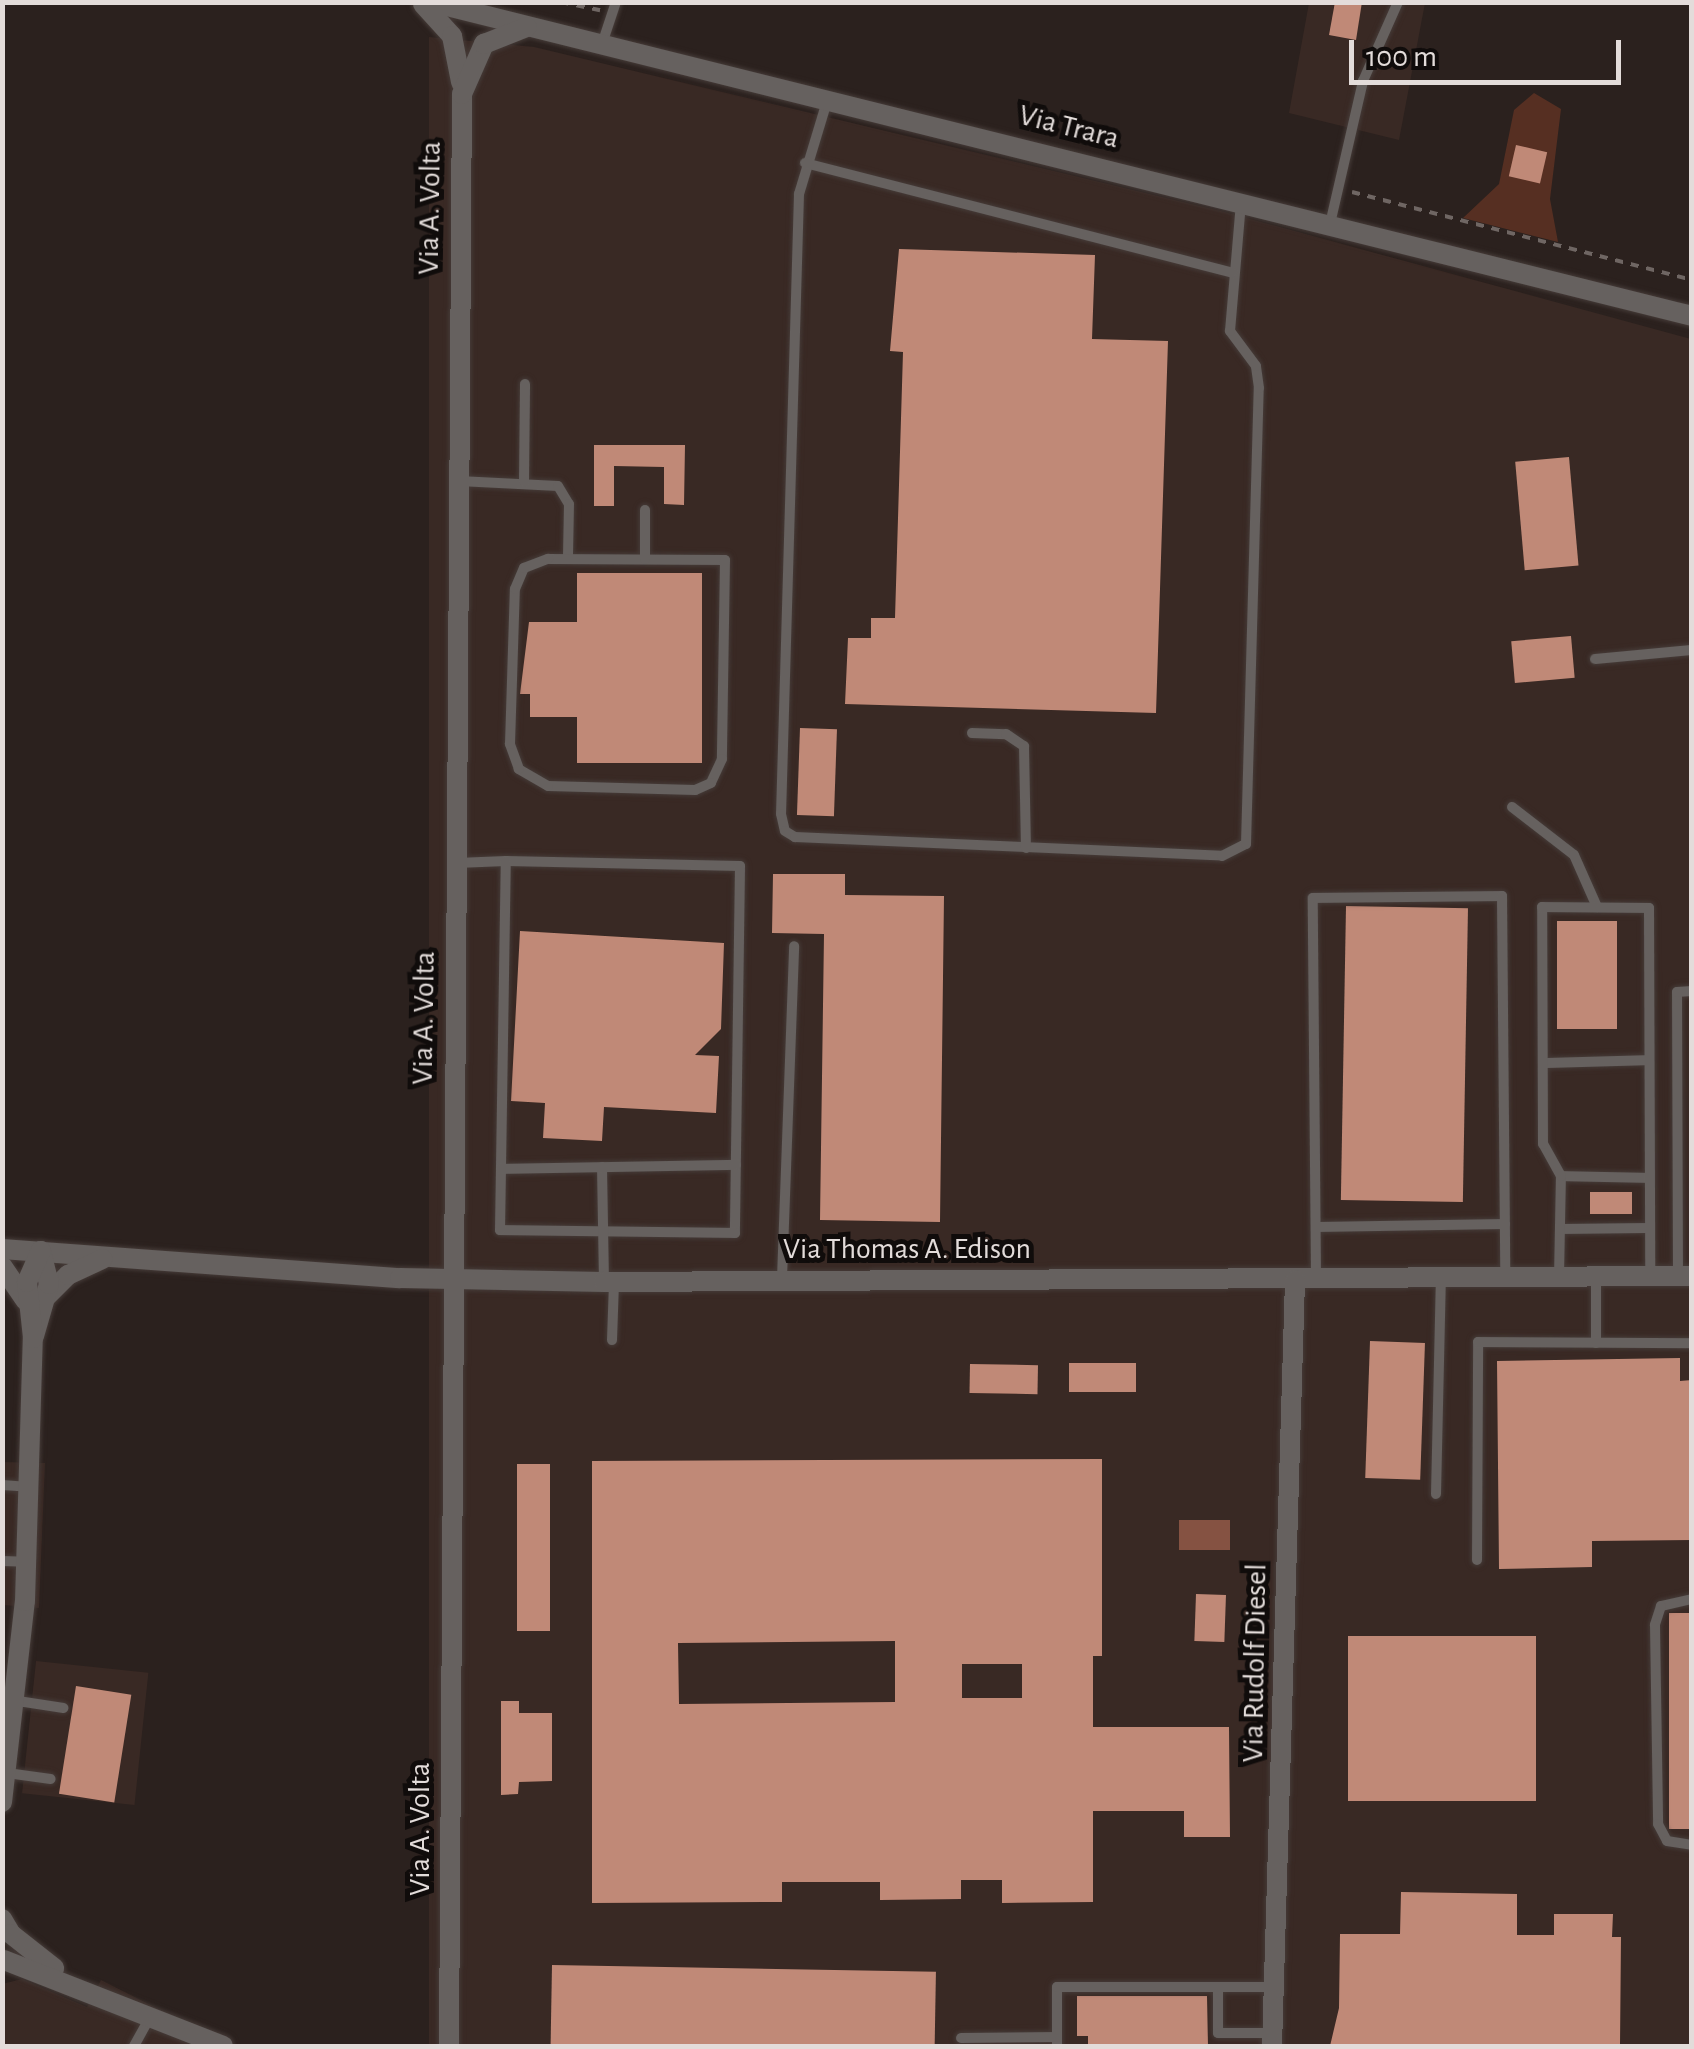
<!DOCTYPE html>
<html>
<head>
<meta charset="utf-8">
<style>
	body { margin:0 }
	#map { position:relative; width:1694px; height:2049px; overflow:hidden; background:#2b211e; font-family:"Alegreya Sans",sans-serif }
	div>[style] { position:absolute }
	.built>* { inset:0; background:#392924; transform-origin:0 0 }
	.green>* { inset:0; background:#562f22 }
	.water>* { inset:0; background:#855242; transform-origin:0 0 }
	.building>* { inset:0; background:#c08977; transform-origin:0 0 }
	.path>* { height:4px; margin-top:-2px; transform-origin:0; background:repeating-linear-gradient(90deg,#6f6663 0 8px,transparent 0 16px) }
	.roads { filter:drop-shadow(0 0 2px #453b38) drop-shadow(0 0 2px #453b38) }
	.service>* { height:10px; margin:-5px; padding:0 5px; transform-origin:5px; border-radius:5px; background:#66615f }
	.minor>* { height:20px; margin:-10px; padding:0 10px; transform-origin:10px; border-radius:10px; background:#66615f }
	span { translate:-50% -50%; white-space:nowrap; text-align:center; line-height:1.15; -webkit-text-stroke:10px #100c0b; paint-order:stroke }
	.street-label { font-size:30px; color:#e3dcda }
	.frame { position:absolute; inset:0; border:5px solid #e3dcda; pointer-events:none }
	.scale { position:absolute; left:1349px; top:40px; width:272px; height:45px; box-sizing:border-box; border:5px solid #e3dcda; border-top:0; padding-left:12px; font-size:30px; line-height:35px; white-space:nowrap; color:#e3dcda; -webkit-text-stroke:8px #100c0b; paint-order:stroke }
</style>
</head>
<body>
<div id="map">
	<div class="built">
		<div style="clip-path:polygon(1309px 3px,1425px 3px,1399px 140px,1289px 113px)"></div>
		<div style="clip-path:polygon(429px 37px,534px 47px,1221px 211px,1691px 339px,1691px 2046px,429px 2046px)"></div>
		<div style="clip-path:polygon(2px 1462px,45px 1463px,39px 1608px,3px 1605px)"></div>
		<div style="left:36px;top:1661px;width:113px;height:133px;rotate:6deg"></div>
		<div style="clip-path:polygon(22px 1979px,87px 2007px,101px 1980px,194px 2027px,192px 2046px,3px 2046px,2px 1984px)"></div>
	</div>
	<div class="green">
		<div style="clip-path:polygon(1534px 93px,1561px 109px,1550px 199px,1558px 242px,1463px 218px,1499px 184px,1514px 110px)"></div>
	</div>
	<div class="water">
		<div style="left:1179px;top:1520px;width:51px;height:30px"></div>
	</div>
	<div class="building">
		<div style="clip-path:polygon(1335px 2px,1362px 2px,1356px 40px,1329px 35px)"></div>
		<div style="left:1516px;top:145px;width:32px;height:32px;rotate:13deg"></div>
		<div style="clip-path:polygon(899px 249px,1095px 255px,1092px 339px,1168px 341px,1156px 713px,845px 704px,848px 638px,871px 638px,871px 618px,895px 618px,903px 352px,890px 351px)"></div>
		<div style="clip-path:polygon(594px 445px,685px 445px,684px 505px,664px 504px,664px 467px,614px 466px,614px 506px,594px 506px)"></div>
		<div style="left:1569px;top:457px;width:109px;height:54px;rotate:85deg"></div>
		<div style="clip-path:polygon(577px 573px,702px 573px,702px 763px,577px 763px,577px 717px,530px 717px,530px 694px,520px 694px,529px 622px,577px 622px)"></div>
		<div style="left:1571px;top:636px;width:42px;height:60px;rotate:85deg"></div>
		<div style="left:800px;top:728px;width:37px;height:87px;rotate:2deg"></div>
		<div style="clip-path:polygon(773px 874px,845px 874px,845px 895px,944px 896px,940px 1222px,820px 1220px,824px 934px,772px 933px)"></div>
		<div style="left:1346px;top:906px;width:122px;height:294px;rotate:1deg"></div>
		<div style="left:1557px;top:921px;width:60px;height:108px"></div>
		<div style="clip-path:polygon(520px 931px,724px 943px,721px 1029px,695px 1055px,719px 1056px,716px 1113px,604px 1107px,602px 1141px,543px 1138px,545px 1103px,511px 1101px)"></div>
		<div style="left:1590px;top:1192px;width:42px;height:22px"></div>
		<div style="left:1370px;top:1341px;width:55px;height:137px;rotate:2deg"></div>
		<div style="clip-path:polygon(1680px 1358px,1680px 1381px,1692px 1380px,1692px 1540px,1592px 1541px,1592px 1567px,1499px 1569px,1497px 1361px)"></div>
		<div style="left:1069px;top:1363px;width:67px;height:29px"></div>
		<div style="left:970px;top:1364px;width:68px;height:29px;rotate:1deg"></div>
		<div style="clip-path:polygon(evenodd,1102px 1459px,1102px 1656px,1093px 1656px,1093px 1727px,1229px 1727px,1230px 1837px,1184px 1837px,1184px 1811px,1093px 1811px,1093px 1902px,1002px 1903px,1002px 1880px,961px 1880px,961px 1899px,880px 1900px,880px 1882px,782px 1882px,782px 1902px,592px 1903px,592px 1461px,1102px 1459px,895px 1641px,895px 1702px,679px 1704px,678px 1643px,895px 1641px,1102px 1459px,962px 1664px,1022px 1664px,1022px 1698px,962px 1698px,962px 1664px)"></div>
		<div style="left:550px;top:1464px;width:167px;height:33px;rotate:90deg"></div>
		<div style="left:1196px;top:1594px;width:30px;height:47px;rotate:2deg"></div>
		<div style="left:1692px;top:1613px;width:216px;height:23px;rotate:90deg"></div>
		<div style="left:1348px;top:1636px;width:188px;height:165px"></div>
		<div style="left:76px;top:1686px;width:56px;height:109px;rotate:9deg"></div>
		<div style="clip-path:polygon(501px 1701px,519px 1701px,519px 1713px,552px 1713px,552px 1781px,519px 1782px,518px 1794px,501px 1795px)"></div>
		<div style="clip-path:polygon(1401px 1892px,1517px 1894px,1517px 1935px,1554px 1935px,1554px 1914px,1613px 1914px,1612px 1937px,1621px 1937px,1620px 2046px,1330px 2046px,1339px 2008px,1340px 1934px,1400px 1934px)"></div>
		<div style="left:552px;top:1965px;width:384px;height:81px;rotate:1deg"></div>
		<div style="clip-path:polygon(1077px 1996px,1207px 1996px,1208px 2046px,1088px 2046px,1088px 2036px,1077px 2036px)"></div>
	</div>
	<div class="path">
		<div style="left:561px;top:2px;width:40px;rotate:12deg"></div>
		<div style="left:1352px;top:192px;width:351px;rotate:14.5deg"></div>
	</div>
	<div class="roads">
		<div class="service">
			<div style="left:602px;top:44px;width:44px;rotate:-71.6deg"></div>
			<div style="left:828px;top:98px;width:100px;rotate:106.8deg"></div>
			<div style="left:799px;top:194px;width:620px;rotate:91.66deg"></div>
			<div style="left:781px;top:814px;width:17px;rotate:77deg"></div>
			<div style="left:785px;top:831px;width:12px;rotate:31deg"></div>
			<div style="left:795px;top:837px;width:427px;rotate:2.5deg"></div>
			<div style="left:1222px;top:856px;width:27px;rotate:-27deg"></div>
			<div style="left:1246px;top:844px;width:456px;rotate:-88.4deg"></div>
			<div style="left:1259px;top:388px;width:22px;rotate:-98deg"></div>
			<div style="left:1256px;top:366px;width:44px;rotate:-126.6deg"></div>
			<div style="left:1230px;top:331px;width:128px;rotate:-85.1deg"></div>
			<div style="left:805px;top:163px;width:441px;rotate:14.4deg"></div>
			<div style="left:1330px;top:224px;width:147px;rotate:-77deg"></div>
			<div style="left:1363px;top:81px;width:86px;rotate:-66.1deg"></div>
			<div style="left:459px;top:481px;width:99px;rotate:2.9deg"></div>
			<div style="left:558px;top:486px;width:21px;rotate:59deg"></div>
			<div style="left:569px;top:504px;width:54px;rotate:91.1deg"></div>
			<div style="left:524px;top:482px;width:98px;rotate:-89.4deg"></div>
			<div style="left:548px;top:559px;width:177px;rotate:0.3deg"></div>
			<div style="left:725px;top:560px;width:199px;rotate:90.9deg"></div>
			<div style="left:722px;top:759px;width:26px;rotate:115deg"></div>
			<div style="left:711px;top:783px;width:17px;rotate:156deg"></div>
			<div style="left:695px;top:790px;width:147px;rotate:-178.4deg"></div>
			<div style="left:548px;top:786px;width:34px;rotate:-150deg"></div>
			<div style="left:519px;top:769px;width:27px;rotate:-110deg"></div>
			<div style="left:510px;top:744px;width:155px;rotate:-88.2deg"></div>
			<div style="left:515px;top:589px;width:23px;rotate:-67deg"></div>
			<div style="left:524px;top:568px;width:26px;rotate:-21deg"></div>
			<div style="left:645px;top:559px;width:49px;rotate:-90deg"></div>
			<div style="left:1595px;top:659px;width:97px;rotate:-5.3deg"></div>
			<div style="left:972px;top:733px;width:34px;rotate:2deg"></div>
			<div style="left:1006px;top:734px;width:22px;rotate:34deg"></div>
			<div style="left:1024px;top:746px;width:102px;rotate:88.9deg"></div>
			<div style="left:1512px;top:807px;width:78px;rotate:37.7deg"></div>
			<div style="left:1574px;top:855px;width:57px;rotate:66.1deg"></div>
			<div style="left:457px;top:863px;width:49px;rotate:-2.3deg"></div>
			<div style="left:506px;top:861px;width:234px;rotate:1.2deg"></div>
			<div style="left:740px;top:866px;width:367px;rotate:90.8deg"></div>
			<div style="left:735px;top:1233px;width:235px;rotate:-179.3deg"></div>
			<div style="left:500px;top:1230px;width:369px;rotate:-89.1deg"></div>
			<div style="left:1543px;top:1063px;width:105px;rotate:-1.6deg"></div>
			<div style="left:602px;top:1167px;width:115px;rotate:89deg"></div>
			<div style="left:501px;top:1169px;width:235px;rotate:-1deg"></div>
			<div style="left:1561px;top:1176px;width:87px;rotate:1.3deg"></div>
			<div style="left:1316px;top:1227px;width:189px;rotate:-0.9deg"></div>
			<div style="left:1560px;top:1229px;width:88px;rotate:-0.7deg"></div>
			<div style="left:1678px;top:1276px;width:284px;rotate:-90.2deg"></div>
			<div style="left:1677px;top:992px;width:15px;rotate:-4deg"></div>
			<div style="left:1559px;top:1277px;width:101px;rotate:-88.9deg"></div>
			<div style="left:1561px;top:1176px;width:37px;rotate:-119deg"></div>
			<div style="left:1543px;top:1144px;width:237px;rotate:-90.2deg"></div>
			<div style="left:1542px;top:907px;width:107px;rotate:0.5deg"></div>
			<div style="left:1649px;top:908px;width:367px;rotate:89.8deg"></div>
			<div style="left:782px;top:1278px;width:332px;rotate:-87.9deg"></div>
			<div style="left:1316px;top:1278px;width:380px;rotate:-90.5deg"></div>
			<div style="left:1313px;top:898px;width:189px;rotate:-0.6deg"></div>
			<div style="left:1502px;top:896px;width:380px;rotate:89.5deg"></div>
			<div style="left:612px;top:1340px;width:57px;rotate:-88deg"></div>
			<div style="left:1596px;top:1343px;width:66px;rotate:-90deg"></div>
			<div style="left:2px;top:1485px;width:27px;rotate:4deg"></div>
			<div style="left:1436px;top:1494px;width:216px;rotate:-88.7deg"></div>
			<div style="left:1477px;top:1560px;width:218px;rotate:-89.7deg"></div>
			<div style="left:1478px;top:1342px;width:214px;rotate:0.3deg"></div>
			<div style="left:2px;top:1561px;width:24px;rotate:2deg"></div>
			<div style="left:1692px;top:1599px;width:32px;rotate:167deg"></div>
			<div style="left:1661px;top:1606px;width:20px;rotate:108deg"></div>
			<div style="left:1655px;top:1625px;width:199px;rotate:89.1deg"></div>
			<div style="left:1658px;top:1824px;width:19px;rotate:62deg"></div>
			<div style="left:1667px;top:1841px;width:25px;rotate:9deg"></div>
			<div style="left:18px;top:1701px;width:46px;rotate:8.8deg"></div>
			<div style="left:7px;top:1773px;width:44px;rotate:7.8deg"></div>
			<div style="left:1218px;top:1987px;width:46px;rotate:90deg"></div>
			<div style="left:1218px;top:2033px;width:54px"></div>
			<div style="left:961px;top:2038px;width:96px;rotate:-0.6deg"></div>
			<div style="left:134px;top:2046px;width:31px;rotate:-61deg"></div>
			<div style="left:1057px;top:2046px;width:59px;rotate:-90deg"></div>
			<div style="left:1057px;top:1987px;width:217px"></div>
		</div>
		<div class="minor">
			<div style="left:431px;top:2px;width:1300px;rotate:13.98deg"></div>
			<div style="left:423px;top:4px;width:43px;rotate:47.8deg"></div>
			<div style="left:452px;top:36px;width:47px;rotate:78.9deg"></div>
			<div style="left:2px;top:1249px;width:399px;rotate:4.2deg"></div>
			<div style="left:400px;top:1278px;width:204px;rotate:1.1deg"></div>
			<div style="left:604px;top:1282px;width:1088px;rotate:-0.32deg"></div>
			<div style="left:2px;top:1266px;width:42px;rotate:55.6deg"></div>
			<div style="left:47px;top:1296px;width:30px;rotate:-45deg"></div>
			<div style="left:68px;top:1275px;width:38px;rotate:-25deg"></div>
			<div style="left:34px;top:1336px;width:54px;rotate:-73.9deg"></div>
			<div style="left:49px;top:1284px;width:34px;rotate:-104deg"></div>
			<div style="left:2px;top:1802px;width:202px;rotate:-83.5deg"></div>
			<div style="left:25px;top:1601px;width:263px;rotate:-88.3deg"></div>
			<div style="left:33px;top:1338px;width:56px;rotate:-96.1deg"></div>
			<div style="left:27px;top:1282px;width:34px;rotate:-66deg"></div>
			<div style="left:2px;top:1919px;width:17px;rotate:59deg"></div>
			<div style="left:11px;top:1934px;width:55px;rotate:38.3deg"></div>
			<div style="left:4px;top:1960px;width:235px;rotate:21.4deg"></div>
			<div style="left:449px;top:2046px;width:1952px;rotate:-89.62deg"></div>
			<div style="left:462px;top:94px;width:55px;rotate:-66.3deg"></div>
			<div style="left:484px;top:44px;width:46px;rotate:-21.6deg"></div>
			<div style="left:1272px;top:2046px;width:766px;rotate:-88.28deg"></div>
		</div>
	</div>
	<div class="street-label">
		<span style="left:1069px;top:127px;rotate:14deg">Via Trara</span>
		<span style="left:430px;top:208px;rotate:-89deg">Via A. Volta</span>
		<span style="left:424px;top:1018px;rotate:-89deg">Via A. Volta</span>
		<span style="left:907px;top:1249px">Via Thomas A. Edison</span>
		<span style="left:1255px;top:1663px;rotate:-89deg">Via Rudolf Diesel</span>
		<span style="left:420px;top:1829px;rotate:-90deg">Via A. Volta</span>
	</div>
	<div class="frame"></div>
	<div class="scale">100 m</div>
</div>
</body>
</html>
